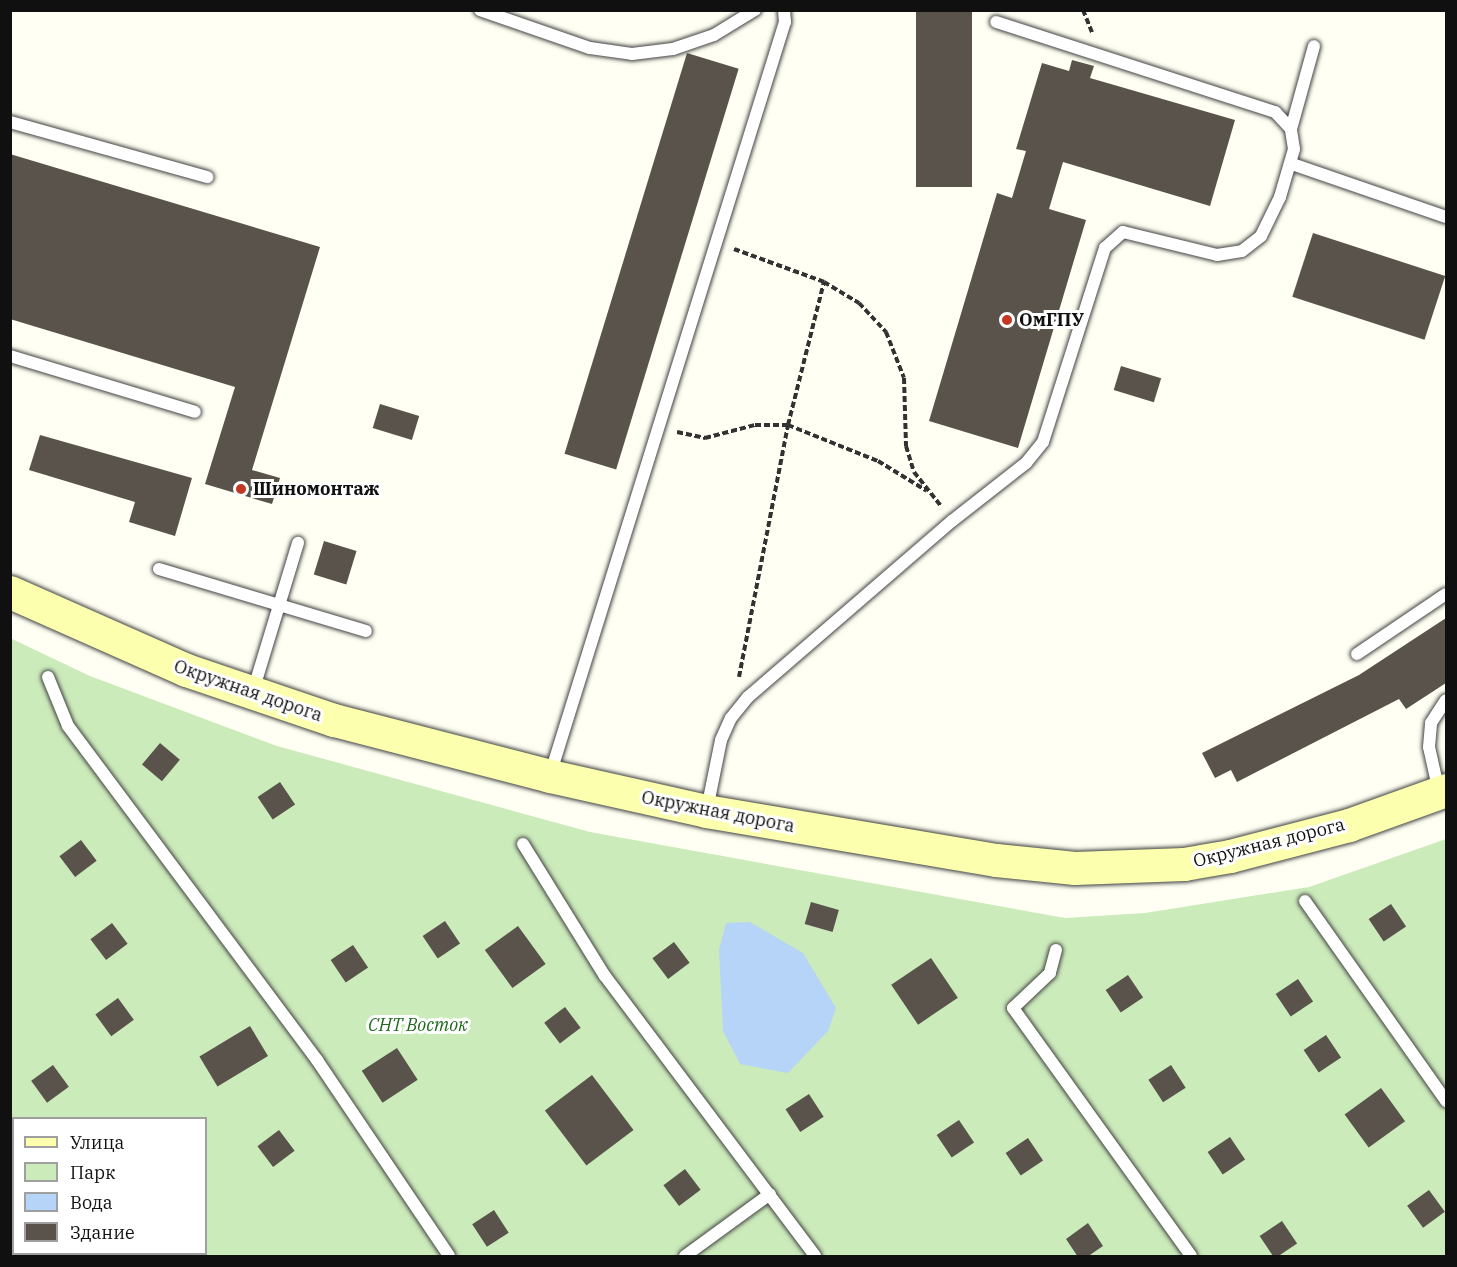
<!DOCTYPE html>
<html>
<head>
<meta charset="utf-8">
<style>
	body { margin:0 }
	#map { position:relative; width:1457px; height:1267px; overflow:hidden; background:#fffff3; font-family:"IBM Plex Serif",serif }
	div>[style] { position:absolute }
	.green>* { inset:0; background:#ccebbb }
	.water>* { inset:0; background:#b6d4f8 }
	.building>* { inset:0; background:#59534c; transform-origin:0 0 }
	.path>* { height:4px; margin-top:-2px; transform-origin:0; background:repeating-linear-gradient(90deg,#323232 0 6px,transparent 0 9px) }
	.roads { filter:drop-shadow(0 0 2px #434343) drop-shadow(0 0 2px #434343) }
	.lane>* { height:12px; margin:-6px; padding:0 6px; transform-origin:6px; border-radius:6px; background:#fff }
	.secondary>* { height:33px; margin:-16.5px; padding:0 16.5px; transform-origin:16.5px; border-radius:16.5px; background:#fbffae }
	.dots>* { width:16px; height:16px; translate:-50% -50%; box-sizing:border-box; border:3px solid #fff; border-radius:50% }
	span { translate:-50% -50%; white-space:nowrap; text-align:center; line-height:1.15; -webkit-text-stroke:6px #fff; paint-order:stroke }
	.poi-label { font-size:18px; color:#101010; font-weight:700 }
	.left { translate:0 -50%; text-align:left }
	.street-label { font-size:18px; color:#101010 }
	.park-label { font-size:18px; color:#216a1e; font-style:italic }
	.frame { position:absolute; inset:0; border:12px solid #101010; pointer-events:none }
	.legend { position:absolute; left:12px; top:1117px; width:195px; height:138px; box-sizing:border-box; background:#fff; border:2px solid #9f9f9f; margin:0; padding:8px 10px; list-style:none; font-size:18px; color:#101010 }
	.legend li { display:flex; align-items:center; gap:12px; height:30px }
	.legend b { width:30px; border:2px solid #9f9f9f }
</style>
</head>
<body>
<div id="map">
	<div class="green">
		<div style="clip-path:polygon(evenodd,10px 638px,90px 676px,277px 746px,590px 832px,1065px 918px,1145px 913px,1309px 887px,1446px 839px,1446px 1256px,11px 1256px,10px 638px,14px 1118px,206px 1118px,206px 1254px,14px 1254px,14px 1118px)"></div>
	</div>
	<div class="water">
		<div style="clip-path:polygon(750px 922px,803px 953px,836px 1008px,828px 1031px,788px 1073px,740px 1064px,723px 1031px,719px 950px,726px 923px)"></div>
	</div>
	<div class="building">
		<div style="left:916px;top:10px;width:56px;height:177px"></div>
		<div style="left:687px;top:53px;width:54px;height:419px;rotate:17deg"></div>
		<div style="clip-path:polygon(1072px 60px,1094px 66px,1090px 78px,1235px 120px,1210px 206px,1063px 162px,1049px 209px,1086px 220px,1018px 448px,929px 421px,997px 193px,1012px 198px,1026px 151px,1016px 149px,1042px 63px,1069px 71px)"></div>
		<div style="clip-path:polygon(10px 154px,320px 247px,252px 470px,280px 478px,272px 504px,205px 484px,235px 387px,10px 319px)"></div>
		<div style="left:1313px;top:233px;width:139px;height:67px;rotate:18deg"></div>
		<div style="left:1121px;top:366px;width:42px;height:25px;rotate:17deg"></div>
		<div style="left:380px;top:404px;width:41px;height:25px;rotate:17deg"></div>
		<div style="clip-path:polygon(40px 435px,192px 478px,175px 536px,129px 522px,135px 502px,29px 470px)"></div>
		<div style="left:324px;top:541px;width:34px;height:35px;rotate:17deg"></div>
		<div style="clip-path:polygon(1446px 618px,1446px 683px,1406px 709px,1399px 699px,1237px 782px,1231px 770px,1215px 778px,1202px 753px,1359px 675px)"></div>
		<div style="left:160px;top:743px;width:26px;height:28px;rotate:40deg"></div>
		<div style="left:280px;top:782px;width:27px;height:27px;rotate:56deg"></div>
		<div style="left:81px;top:840px;width:26px;height:27px;rotate:53deg"></div>
		<div style="left:811px;top:902px;width:29px;height:23px;rotate:16deg"></div>
		<div style="left:1391px;top:904px;width:27px;height:27px;rotate:56deg"></div>
		<div style="left:445px;top:921px;width:27px;height:27px;rotate:56deg"></div>
		<div style="left:112px;top:923px;width:26px;height:27px;rotate:53deg"></div>
		<div style="left:518px;top:926px;width:47px;height:41px;rotate:54deg"></div>
		<div style="left:674px;top:942px;width:26px;height:27px;rotate:53deg"></div>
		<div style="left:353px;top:945px;width:27px;height:27px;rotate:56deg"></div>
		<div style="left:931px;top:958px;width:48px;height:48px;rotate:56deg"></div>
		<div style="left:1128px;top:975px;width:27px;height:27px;rotate:56deg"></div>
		<div style="left:1298px;top:979px;width:27px;height:27px;rotate:56deg"></div>
		<div style="left:118px;top:998px;width:27px;height:28px;rotate:54deg"></div>
		<div style="left:565px;top:1007px;width:26px;height:26px;rotate:53deg"></div>
		<div style="left:250px;top:1026px;width:35px;height:59px;rotate:59deg"></div>
		<div style="left:1326px;top:1035px;width:27px;height:27px;rotate:56deg"></div>
		<div style="left:397px;top:1048px;width:38px;height:42px;rotate:57deg"></div>
		<div style="left:53px;top:1065px;width:27px;height:27px;rotate:54deg"></div>
		<div style="left:1171px;top:1065px;width:27px;height:27px;rotate:57deg"></div>
		<div style="left:592px;top:1075px;width:69px;height:59px;rotate:53deg"></div>
		<div style="left:1381px;top:1088px;width:41px;height:45px;rotate:54deg"></div>
		<div style="left:809px;top:1094px;width:27px;height:28px;rotate:57deg"></div>
		<div style="left:959px;top:1120px;width:27px;height:27px;rotate:56deg"></div>
		<div style="left:279px;top:1130px;width:26px;height:27px;rotate:53deg"></div>
		<div style="left:1230px;top:1137px;width:27px;height:27px;rotate:56deg"></div>
		<div style="left:1028px;top:1138px;width:27px;height:27px;rotate:56deg"></div>
		<div style="left:685px;top:1169px;width:26px;height:27px;rotate:53deg"></div>
		<div style="left:1429px;top:1190px;width:27px;height:27px;rotate:54deg"></div>
		<div style="left:494px;top:1210px;width:27px;height:26px;rotate:57deg"></div>
		<div style="left:1282px;top:1221px;width:27px;height:27px;rotate:56deg"></div>
		<div style="clip-path:polygon(1088px 1223px,1103px 1246px,1087px 1257px,1078px 1257px,1066px 1239px)"></div>
	</div>
	<div class="path">
		<div style="left:1083px;top:10px;width:24px;rotate:68deg"></div>
		<div style="left:734px;top:249px;width:96px;rotate:20.1deg"></div>
		<div style="left:824px;top:282px;width:41px;rotate:31deg"></div>
		<div style="left:859px;top:303px;width:40px;rotate:47deg"></div>
		<div style="left:886px;top:332px;width:49px;rotate:68.6deg"></div>
		<div style="left:904px;top:378px;width:68px;rotate:88.3deg"></div>
		<div style="left:906px;top:446px;width:27px;rotate:73deg"></div>
		<div style="left:914px;top:472px;width:43px;rotate:51.5deg"></div>
		<div style="left:677px;top:432px;width:29px;rotate:12deg"></div>
		<div style="left:705px;top:438px;width:52px;rotate:-14.6deg"></div>
		<div style="left:755px;top:425px;width:33px"></div>
		<div style="left:788px;top:425px;width:97px;rotate:21.8deg"></div>
		<div style="left:878px;top:461px;width:57px;rotate:31.5deg"></div>
		<div style="left:739px;top:677px;width:257px;rotate:-79deg"></div>
		<div style="left:788px;top:425px;width:147px;rotate:-75.9deg"></div>
	</div>
	<div class="roads">
		<div class="lane">
			<div style="left:480px;top:10px;width:116px;rotate:19.1deg"></div>
			<div style="left:590px;top:48px;width:42px;rotate:8.1deg"></div>
			<div style="left:632px;top:54px;width:41px;rotate:-7deg"></div>
			<div style="left:673px;top:49px;width:43px;rotate:-18.9deg"></div>
			<div style="left:714px;top:35px;width:48px;rotate:-31.4deg"></div>
			<div style="left:10px;top:122px;width:205px;rotate:15.6deg"></div>
			<div style="left:1291px;top:129px;width:86px;rotate:-74.5deg"></div>
			<div style="left:1292px;top:164px;width:163px;rotate:19deg"></div>
			<div style="left:10px;top:356px;width:193px;rotate:16.8deg"></div>
			<div style="left:159px;top:569px;width:216px;rotate:16.7deg"></div>
			<div style="left:1357px;top:654px;width:107px;rotate:-34deg"></div>
			<div style="left:48px;top:677px;width:53px;rotate:67.8deg"></div>
			<div style="left:68px;top:726px;width:417px;rotate:53.3deg"></div>
			<div style="left:317px;top:1060px;width:236px;rotate:56deg"></div>
			<div style="left:253px;top:691px;width:155px;rotate:-73.1deg"></div>
			<div style="left:550px;top:775px;width:789px;rotate:-72.67deg"></div>
			<div style="left:785px;top:22px;width:12px;rotate:-95deg"></div>
			<div style="left:1439px;top:792px;width:46px;rotate:-102.5deg"></div>
			<div style="left:1429px;top:747px;width:24px;rotate:-85deg"></div>
			<div style="left:1431px;top:723px;width:27px;rotate:-57deg"></div>
			<div style="left:707px;top:809px;width:70px;rotate:-78.5deg"></div>
			<div style="left:721px;top:740px;width:24px;rotate:-66deg"></div>
			<div style="left:731px;top:718px;width:27px;rotate:-51deg"></div>
			<div style="left:748px;top:697px;width:269px;rotate:-40.8deg"></div>
			<div style="left:952px;top:521px;width:94px;rotate:-38.1deg"></div>
			<div style="left:1026px;top:463px;width:27px;rotate:-51deg"></div>
			<div style="left:1043px;top:442px;width:204px;rotate:-72.3deg"></div>
			<div style="left:1105px;top:248px;width:24px;rotate:-42deg"></div>
			<div style="left:1123px;top:232px;width:97px;rotate:13.7deg"></div>
			<div style="left:1217px;top:255px;width:25px;rotate:-9deg"></div>
			<div style="left:1242px;top:251px;width:24px;rotate:-38deg"></div>
			<div style="left:1261px;top:236px;width:43px;rotate:-64deg"></div>
			<div style="left:1280px;top:197px;width:50px;rotate:-73.7deg"></div>
			<div style="left:1294px;top:149px;width:20px;rotate:-99deg"></div>
			<div style="left:1291px;top:129px;width:23px;rotate:-133deg"></div>
			<div style="left:1275px;top:112px;width:293px;rotate:-162.1deg"></div>
			<div style="left:523px;top:844px;width:155px;rotate:58.2deg"></div>
			<div style="left:605px;top:976px;width:350px;rotate:53.1deg"></div>
			<div style="left:1305px;top:901px;width:245px;rotate:54.8deg"></div>
			<div style="left:1056px;top:950px;width:24px;rotate:105deg"></div>
			<div style="left:1050px;top:973px;width:51px;rotate:136.6deg"></div>
			<div style="left:1013px;top:1008px;width:305px;rotate:54.3deg"></div>
			<div style="left:10px;top:1175px;width:6px;rotate:51deg"></div>
			<div style="left:66px;top:1254px;width:3px;rotate:45deg"></div>
			<div style="left:685px;top:1256px;width:105px;rotate:-36.1deg"></div>
		</div>
		<div class="secondary">
			<div style="left:10px;top:592px;width:193px;rotate:23.9deg"></div>
			<div style="left:186px;top:670px;width:156px;rotate:18.7deg"></div>
			<div style="left:334px;top:720px;width:223px;rotate:14.5deg"></div>
			<div style="left:550px;top:776px;width:160px;rotate:12.6deg"></div>
			<div style="left:706px;top:811px;width:294px;rotate:9.6deg"></div>
			<div style="left:996px;top:860px;width:79px;rotate:5.8deg"></div>
			<div style="left:1075px;top:868px;width:109px;rotate:-2.1deg"></div>
			<div style="left:1184px;top:864px;width:47px;rotate:-9.9deg"></div>
			<div style="left:1230px;top:856px;width:123px;rotate:-14.6deg"></div>
			<div style="left:1349px;top:825px;width:103px;rotate:-19.8deg"></div>
		</div>
	</div>
	<div class="dots">
		<div style="left:1007px;top:320px;background:#c43724"></div>
		<div style="left:241px;top:489px;background:#c43724"></div>
	</div>
	<div class="poi-label">
		<span class="left" style="left:1019px;top:320px">ОмГПУ</span>
		<span class="left" style="left:253px;top:489px">Шиномонтаж</span>
	</div>
	<div class="street-label">
		<span style="left:248px;top:691px;rotate:19deg">Окружная дорога</span>
		<span style="left:718px;top:812px;rotate:11deg">Окружная дорога</span>
		<span style="left:1269px;top:843px;rotate:-14deg">Окружная дорога</span>
	</div>
	<div class="park-label">
		<span style="left:418px;top:1025px">СНТ Восток</span>
	</div>
	<div class="frame"></div>
	<ul class="legend">
	<li><b style="height:8px;background:#fbffae"></b>Улица</li>
	<li><b style="height:16px;background:#ccebbb"></b>Парк</li>
	<li><b style="height:16px;background:#b6d4f8"></b>Вода</li>
	<li><b style="height:16px;background:#59534c"></b>Здание</li>
	</ul>
</div>
</body>
</html>
